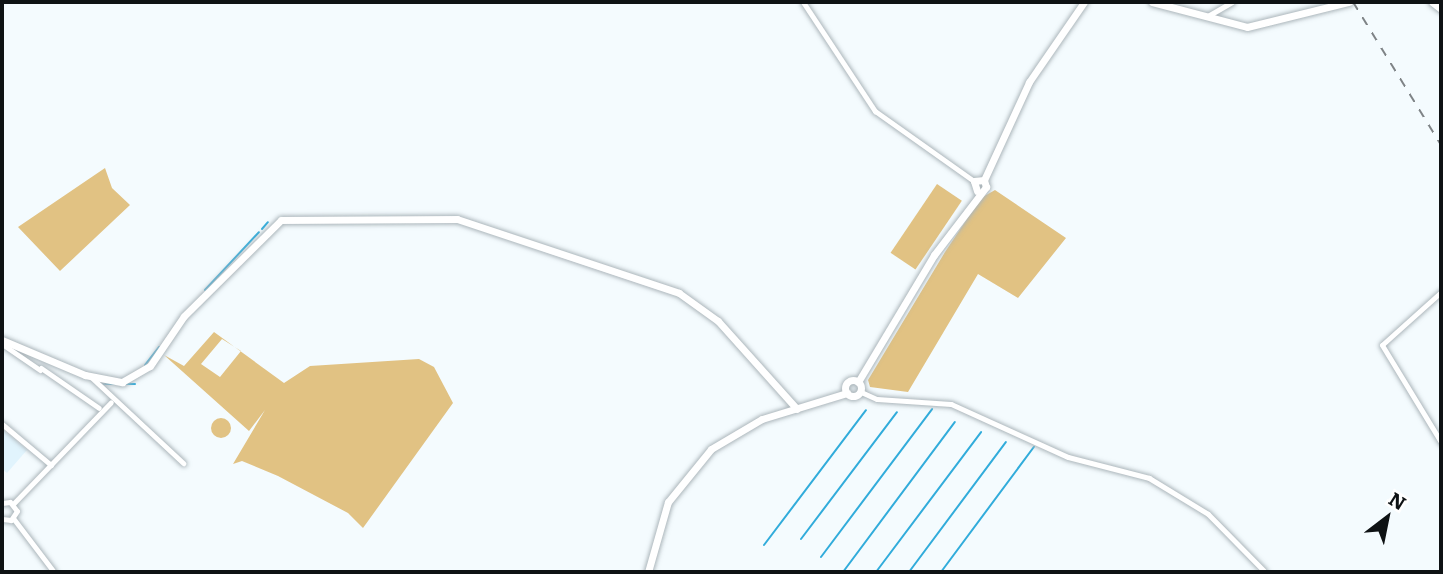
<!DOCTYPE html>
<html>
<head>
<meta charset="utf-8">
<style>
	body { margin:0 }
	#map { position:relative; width:1443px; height:574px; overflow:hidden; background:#f4fbfe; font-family:Literata,serif }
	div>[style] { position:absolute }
	.built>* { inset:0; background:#e1f4fd }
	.green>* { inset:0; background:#e1c283; transform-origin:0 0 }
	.round { border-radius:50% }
	.stream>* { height:2px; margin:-1px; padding:0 1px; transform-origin:1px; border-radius:1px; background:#31acdb }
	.roads { filter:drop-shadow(0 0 2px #acb6bb) drop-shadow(0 0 2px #acb6bb) }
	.minor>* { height:5px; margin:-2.5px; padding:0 2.5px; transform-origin:2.5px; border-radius:2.5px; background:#fff }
	.tertiary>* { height:7px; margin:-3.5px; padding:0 3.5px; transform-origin:3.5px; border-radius:3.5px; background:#fff }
	.tertiary>.ring { margin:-3.5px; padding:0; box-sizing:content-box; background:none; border:7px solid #fff; border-radius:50% }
	.rail>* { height:2px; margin-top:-1px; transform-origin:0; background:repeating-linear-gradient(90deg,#7e8386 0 9px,transparent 0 18px) }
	span { translate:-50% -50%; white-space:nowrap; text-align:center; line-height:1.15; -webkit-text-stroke:5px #fff; paint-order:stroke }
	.frame { position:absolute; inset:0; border:4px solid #0e1214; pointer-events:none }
	.north { position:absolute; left:1352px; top:483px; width:70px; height:70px; -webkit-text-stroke:5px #fff; paint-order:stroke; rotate:32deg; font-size:19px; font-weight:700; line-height:28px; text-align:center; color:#0e1214 }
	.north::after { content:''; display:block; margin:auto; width:24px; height:32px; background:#0e1214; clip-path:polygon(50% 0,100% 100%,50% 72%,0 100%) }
</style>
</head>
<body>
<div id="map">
	<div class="built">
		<div style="clip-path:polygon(2px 429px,27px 450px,7px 473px,2px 469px)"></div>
	</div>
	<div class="green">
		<div style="clip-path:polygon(105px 168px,112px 188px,130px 205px,60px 271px,18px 227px)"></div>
		<div style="left:937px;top:184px;width:30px;height:83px;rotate:34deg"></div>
		<div style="clip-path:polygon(995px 190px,1066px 238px,1018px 298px,978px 274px,908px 392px,870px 387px,868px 380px,945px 252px,981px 198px)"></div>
		<div style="clip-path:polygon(evenodd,214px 332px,284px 383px,310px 366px,419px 359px,434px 367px,453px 403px,363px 528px,348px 513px,278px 476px,242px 461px,233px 464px,265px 410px,249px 431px,164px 355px,184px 366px,214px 332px,222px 339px,241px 351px,220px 377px,201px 364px,222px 339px)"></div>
		<div class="round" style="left:211px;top:418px;width:20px;height:20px"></div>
	</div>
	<div class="stream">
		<div style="left:262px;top:229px;width:9px;rotate:-49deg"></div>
		<div style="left:205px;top:290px;width:79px;rotate:-47deg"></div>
		<div style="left:145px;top:365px;width:23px;rotate:-52deg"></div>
		<div style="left:101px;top:384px;width:34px"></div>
		<div style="left:801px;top:539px;width:159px;rotate:-52.9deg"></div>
		<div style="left:764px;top:545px;width:169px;rotate:-52.9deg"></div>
		<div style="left:821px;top:557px;width:185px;rotate:-53.1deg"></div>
		<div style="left:843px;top:572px;width:187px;rotate:-53.3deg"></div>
		<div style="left:876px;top:572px;width:175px;rotate:-53.1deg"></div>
		<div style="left:909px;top:572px;width:162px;rotate:-53.3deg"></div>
		<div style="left:941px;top:572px;width:156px;rotate:-53.4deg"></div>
	</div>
	<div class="roads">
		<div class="minor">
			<div style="left:803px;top:2px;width:131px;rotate:56.6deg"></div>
			<div style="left:875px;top:111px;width:121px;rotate:35.3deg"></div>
			<div style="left:1206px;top:17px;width:30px;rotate:-30deg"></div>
			<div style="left:1441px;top:292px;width:79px;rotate:138.1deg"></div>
			<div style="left:1382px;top:345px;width:114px;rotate:58.7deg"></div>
			<div style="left:2px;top:344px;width:46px;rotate:34.4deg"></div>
			<div style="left:41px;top:368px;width:70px;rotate:34.6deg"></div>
			<div style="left:92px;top:378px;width:125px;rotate:43deg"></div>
			<div style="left:861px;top:392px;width:17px;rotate:24deg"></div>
			<div style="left:877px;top:399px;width:74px;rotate:3.9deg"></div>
			<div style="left:951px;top:404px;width:128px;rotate:24.4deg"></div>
			<div style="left:1068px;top:457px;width:84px;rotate:14.5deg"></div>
			<div style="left:1149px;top:478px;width:69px;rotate:31.4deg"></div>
			<div style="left:1208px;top:514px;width:81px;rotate:45.5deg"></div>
			<div style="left:2px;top:424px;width:64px;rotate:39.9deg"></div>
			<div style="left:2px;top:503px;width:8px;rotate:-7deg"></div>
			<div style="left:10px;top:502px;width:11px;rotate:52deg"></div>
			<div style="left:17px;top:511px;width:11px;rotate:124deg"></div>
			<div style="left:11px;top:520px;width:9px;rotate:-174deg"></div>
			<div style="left:13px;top:504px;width:141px;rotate:-46.1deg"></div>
			<div style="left:13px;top:518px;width:68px;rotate:52.8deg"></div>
		</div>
		<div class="tertiary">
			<div style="left:1152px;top:2px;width:98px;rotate:14.7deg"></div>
			<div style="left:1247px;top:27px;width:105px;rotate:-13.8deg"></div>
			<div style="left:1432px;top:2px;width:11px;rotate:38deg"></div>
			<div style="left:984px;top:180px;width:108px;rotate:-65.3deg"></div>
			<div style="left:1029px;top:82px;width:97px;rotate:-55.5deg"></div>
			<div style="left:977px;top:191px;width:10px;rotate:-107deg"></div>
			<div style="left:974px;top:181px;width:10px;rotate:-6deg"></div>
			<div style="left:2px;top:340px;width:90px;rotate:22.9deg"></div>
			<div style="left:85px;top:375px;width:38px;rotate:11deg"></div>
			<div style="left:122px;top:382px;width:32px;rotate:-30deg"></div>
			<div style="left:150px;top:366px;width:60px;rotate:-55.8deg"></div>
			<div style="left:184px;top:316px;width:136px;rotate:-44.7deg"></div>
			<div style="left:281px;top:220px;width:176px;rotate:-0.3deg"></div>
			<div style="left:457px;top:219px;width:234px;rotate:18.4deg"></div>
			<div style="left:679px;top:293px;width:48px;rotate:35.7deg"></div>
			<div style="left:718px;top:321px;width:118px;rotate:48.1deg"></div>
			<div class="ring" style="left:845px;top:380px;width:9px;height:9px"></div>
			<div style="left:858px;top:382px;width:148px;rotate:-59.1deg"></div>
			<div style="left:934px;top:255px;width:86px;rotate:-52.6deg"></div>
			<div style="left:986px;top:187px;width:7px;rotate:-106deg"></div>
			<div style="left:648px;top:572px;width:73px;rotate:-74.1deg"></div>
			<div style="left:668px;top:502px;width:68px;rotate:-50.9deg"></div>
			<div style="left:711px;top:449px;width:59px;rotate:-30.5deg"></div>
			<div style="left:762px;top:419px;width:89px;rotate:-17deg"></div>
		</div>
	</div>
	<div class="rail">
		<div style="left:1353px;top:2px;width:168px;rotate:58.4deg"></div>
	</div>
	<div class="frame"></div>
	<div class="north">N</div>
</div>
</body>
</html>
